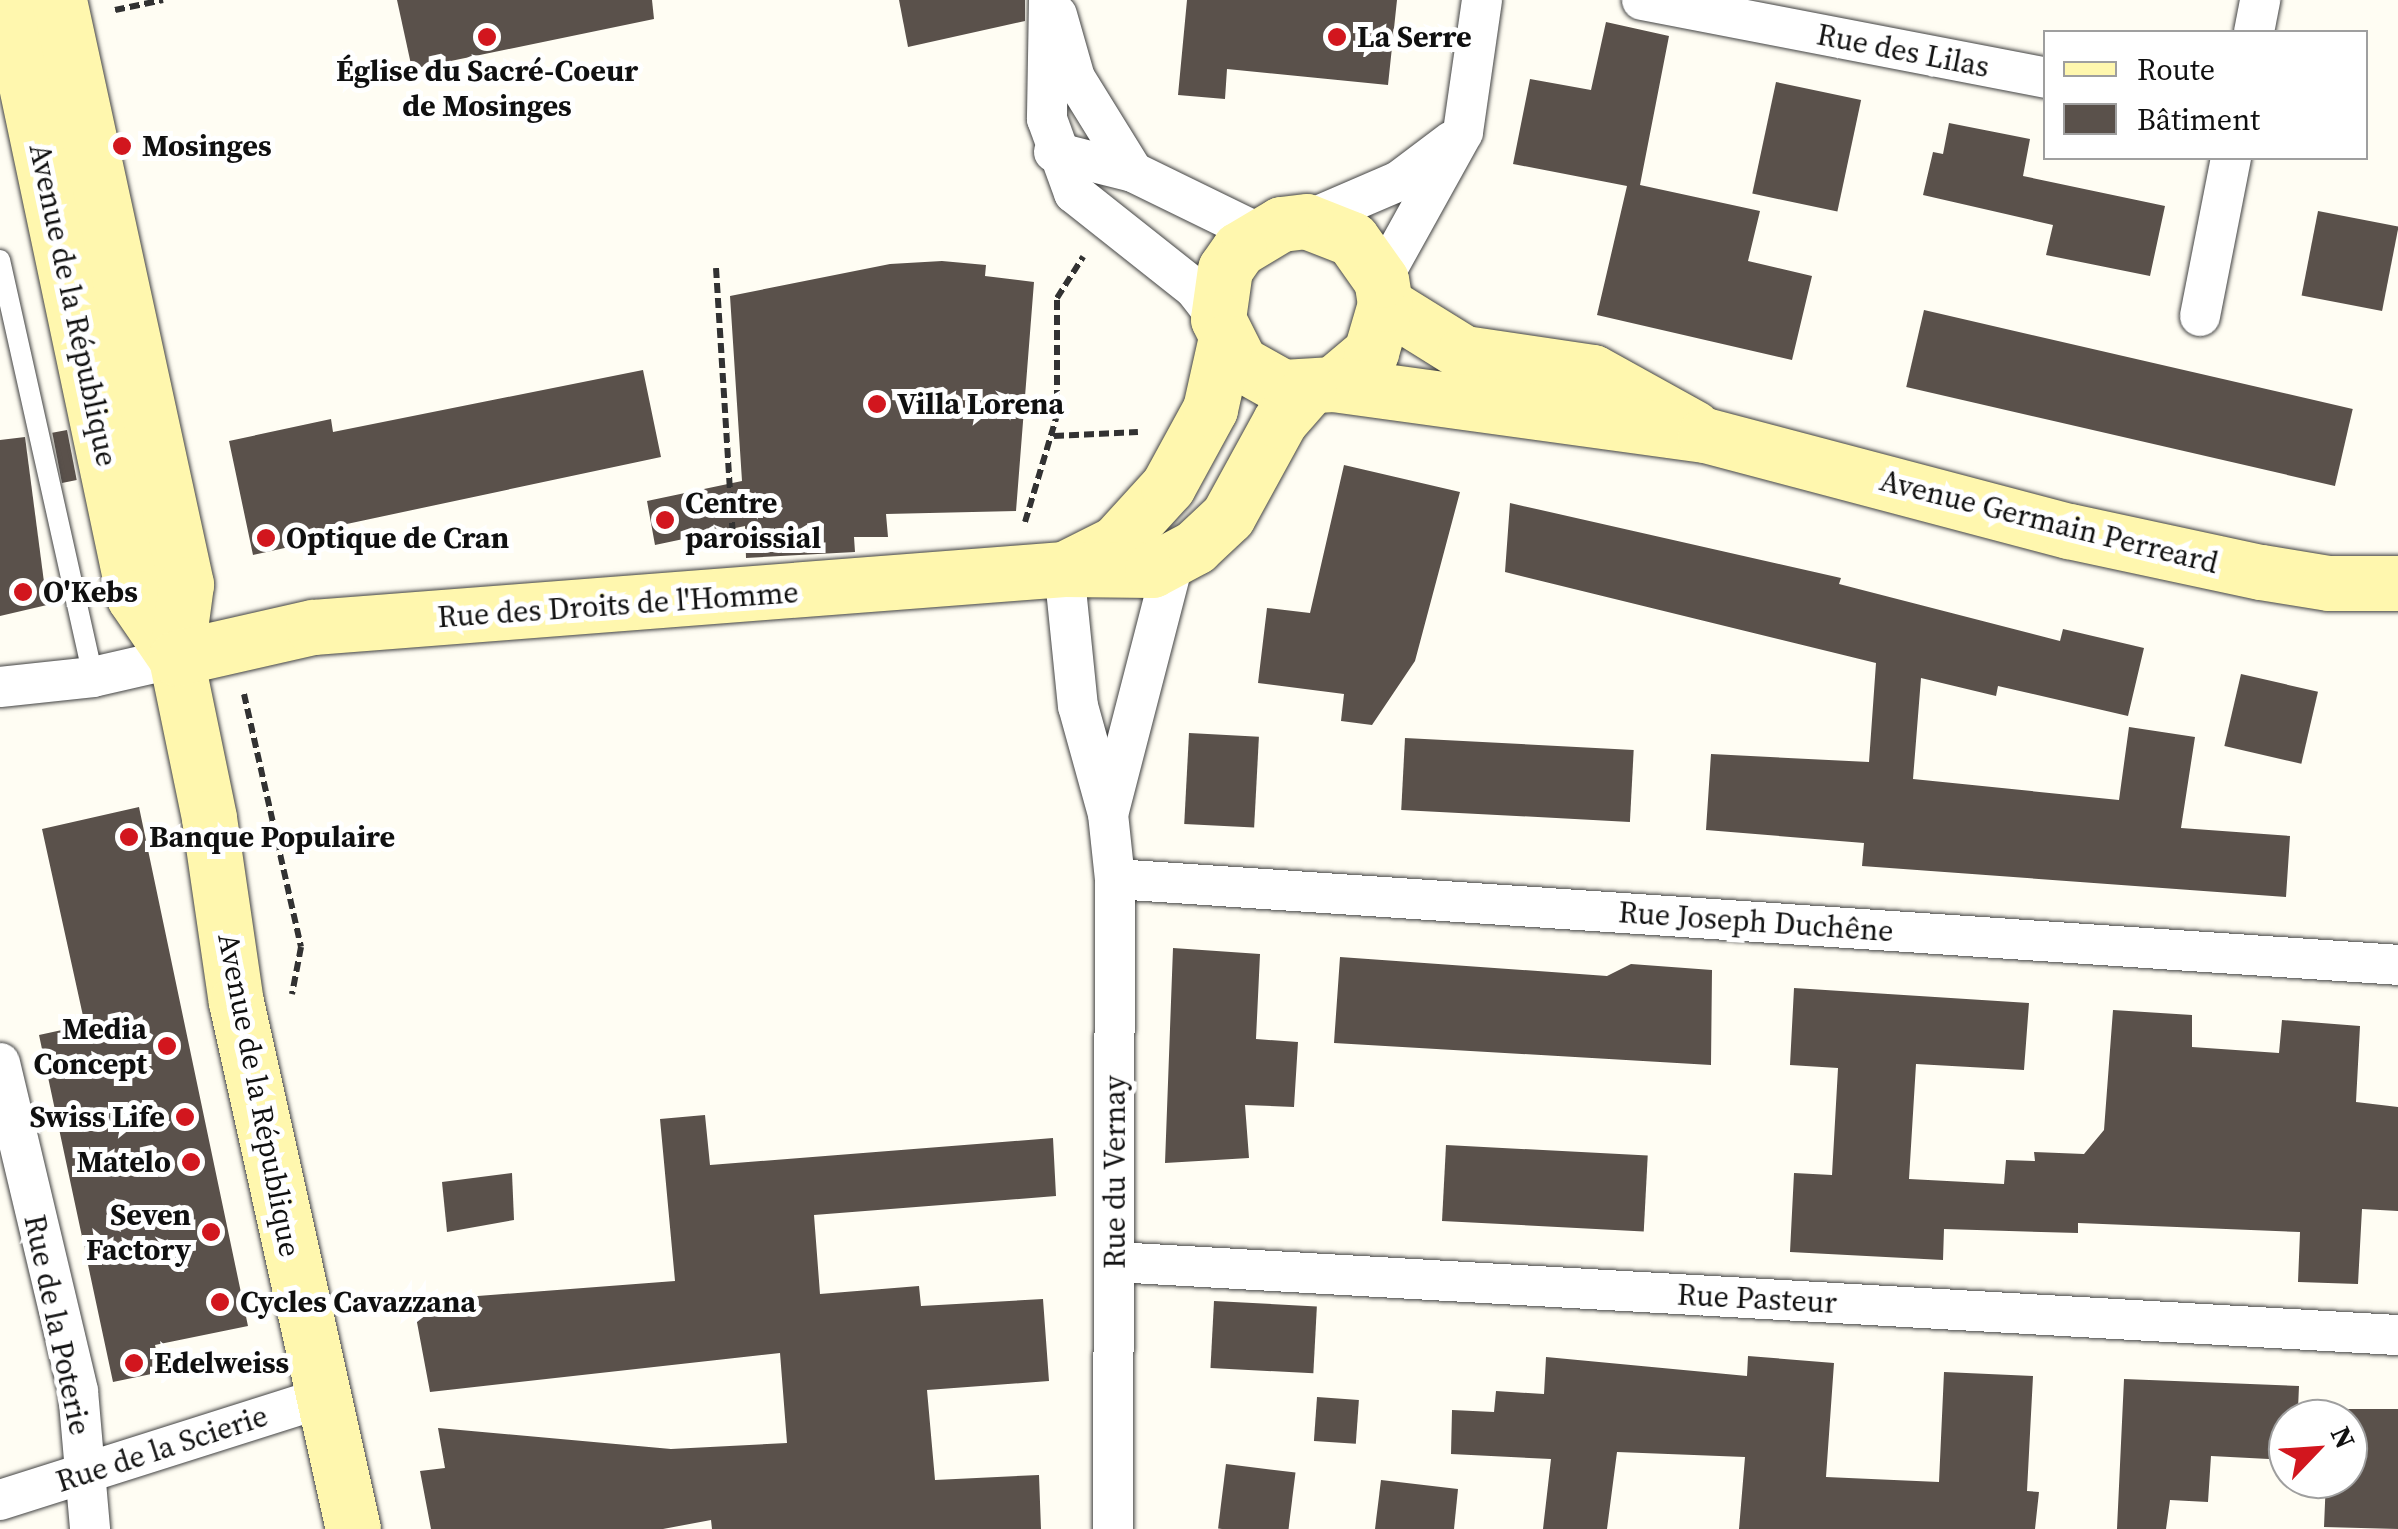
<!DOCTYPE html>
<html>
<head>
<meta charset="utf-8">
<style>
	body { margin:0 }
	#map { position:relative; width:2398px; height:1529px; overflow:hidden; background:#fffdf3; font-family:"Source Serif 4",serif }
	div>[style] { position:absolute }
	.building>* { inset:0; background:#5a514b; transform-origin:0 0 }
	.path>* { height:6px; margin-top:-3px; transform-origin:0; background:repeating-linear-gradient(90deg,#323232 0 10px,transparent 0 15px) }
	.roads { filter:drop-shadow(0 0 2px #434343) drop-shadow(0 0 2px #434343) }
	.lane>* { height:20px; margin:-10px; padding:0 10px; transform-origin:10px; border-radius:10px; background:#fff }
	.street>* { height:40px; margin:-20px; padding:0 20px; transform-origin:20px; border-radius:20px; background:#fff }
	.secondary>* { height:55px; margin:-27.5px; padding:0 27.5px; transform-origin:27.5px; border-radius:27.5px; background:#fff7ae }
	.dots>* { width:28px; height:28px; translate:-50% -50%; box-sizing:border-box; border:5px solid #fff; border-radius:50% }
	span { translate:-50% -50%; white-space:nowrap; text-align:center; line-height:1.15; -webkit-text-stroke:10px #fff; paint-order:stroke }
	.poi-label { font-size:30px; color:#101010; font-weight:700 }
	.left { translate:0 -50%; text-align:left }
	.right { translate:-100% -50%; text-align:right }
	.street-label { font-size:30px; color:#101010 }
	.legend { position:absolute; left:2043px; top:30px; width:325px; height:130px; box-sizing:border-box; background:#fff; border:2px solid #9f9f9f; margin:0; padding:12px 18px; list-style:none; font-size:30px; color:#101010 }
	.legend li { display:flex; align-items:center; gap:20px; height:50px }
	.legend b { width:50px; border:2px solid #9f9f9f }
	.north { position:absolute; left:2268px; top:1399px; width:100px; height:100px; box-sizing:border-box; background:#fff; border:2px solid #9f9f9f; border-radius:50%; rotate:65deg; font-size:28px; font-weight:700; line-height:40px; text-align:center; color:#101010 }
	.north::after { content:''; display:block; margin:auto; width:35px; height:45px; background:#d2161e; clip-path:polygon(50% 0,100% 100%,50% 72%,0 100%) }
</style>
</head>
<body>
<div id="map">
	<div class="building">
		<div style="clip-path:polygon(397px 0,652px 0,654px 19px,412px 69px)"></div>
		<div style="clip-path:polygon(899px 0,1025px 0,1025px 21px,908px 47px)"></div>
		<div style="clip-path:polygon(1187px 0,1397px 0,1388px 85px,1227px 69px,1225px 99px,1178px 95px)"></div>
		<div style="clip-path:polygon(1606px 22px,1669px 36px,1640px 185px,1760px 211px,1748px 261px,1812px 276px,1792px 360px,1597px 315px,1627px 186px,1513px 164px,1530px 79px,1591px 90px)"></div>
		<div style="left:1776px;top:82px;width:87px;height:114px;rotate:12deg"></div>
		<div style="clip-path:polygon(1949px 123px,2030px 139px,2023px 176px,2165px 206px,2150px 276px,2046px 255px,2053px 225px,1923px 195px,1933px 152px,1943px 154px)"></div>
		<div style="left:2318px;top:211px;width:82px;height:86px;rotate:11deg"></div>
		<div style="clip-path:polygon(942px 261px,986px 265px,985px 276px,1034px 282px,1016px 511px,886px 514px,888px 537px,854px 537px,855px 552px,746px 558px,745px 526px,655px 545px,647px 501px,742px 481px,730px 296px,890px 264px)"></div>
		<div style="left:1924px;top:310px;width:440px;height:79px;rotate:13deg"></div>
		<div style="clip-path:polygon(643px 370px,661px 457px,328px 528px,330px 538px,253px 555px,229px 441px,331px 419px,333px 432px)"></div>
		<div style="left:67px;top:430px;width:51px;height:15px;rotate:79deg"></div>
		<div style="clip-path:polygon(25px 437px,47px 605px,0 616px,0 440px)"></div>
		<div style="clip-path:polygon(1344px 465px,1460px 492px,1415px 661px,1372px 725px,1341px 721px,1344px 694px,1258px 683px,1267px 608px,1310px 613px)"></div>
		<div style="clip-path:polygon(1510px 503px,1841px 578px,1839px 584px,2060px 641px,2063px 629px,2144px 648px,2128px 716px,1998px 686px,1996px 696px,1921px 678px,1913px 779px,2119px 800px,2129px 727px,2195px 737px,2181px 828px,2290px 836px,2286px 897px,1862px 866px,1864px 843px,1706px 830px,1711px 754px,1869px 762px,1876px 663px,1505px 572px)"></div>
		<div style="left:2241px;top:674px;width:79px;height:74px;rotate:13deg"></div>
		<div style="left:1189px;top:733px;width:70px;height:91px;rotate:3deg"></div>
		<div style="left:1405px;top:738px;width:229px;height:72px;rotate:3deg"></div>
		<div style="clip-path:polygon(139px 807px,248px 1326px,155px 1345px,161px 1372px,113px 1382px,39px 1035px,85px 1025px,42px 829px)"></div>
		<div style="clip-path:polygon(1173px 948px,1260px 954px,1256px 1039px,1298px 1042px,1294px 1107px,1245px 1105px,1249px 1158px,1165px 1163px)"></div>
		<div style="clip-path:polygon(1340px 957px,1607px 976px,1631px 964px,1712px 970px,1711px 1065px,1334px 1043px)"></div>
		<div style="clip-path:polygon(1794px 988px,2029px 1003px,2024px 1070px,1916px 1064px,1909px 1179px,2004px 1184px,2006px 1160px,2035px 1161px,2034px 1152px,2084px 1154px,2104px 1130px,2113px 1010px,2192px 1015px,2192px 1047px,2279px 1053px,2282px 1020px,2360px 1026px,2356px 1102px,2398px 1107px,2398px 1211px,2362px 1209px,2358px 1284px,2298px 1282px,2300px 1232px,2078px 1223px,2078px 1233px,1944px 1229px,1943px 1260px,1790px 1252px,1794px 1173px,1832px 1175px,1838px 1068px,1790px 1065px)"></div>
		<div style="clip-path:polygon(705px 1115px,710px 1165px,1053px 1138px,1056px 1196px,814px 1215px,820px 1294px,919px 1286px,921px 1306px,1043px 1299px,1049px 1381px,927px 1390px,935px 1480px,1039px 1475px,1041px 1529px,712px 1529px,711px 1520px,663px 1529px,431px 1529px,420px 1471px,445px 1468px,438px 1428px,671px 1449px,787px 1443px,780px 1353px,430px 1392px,413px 1301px,675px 1281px,660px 1119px)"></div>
		<div style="left:1446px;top:1145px;width:202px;height:76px;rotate:3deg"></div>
		<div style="clip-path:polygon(512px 1173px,514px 1220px,447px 1232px,442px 1182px)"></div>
		<div style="left:1214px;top:1301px;width:103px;height:67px;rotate:3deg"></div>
		<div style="clip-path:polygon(1748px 1356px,1834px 1363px,1826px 1477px,1939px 1482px,1944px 1372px,2033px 1376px,2027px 1491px,2039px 1492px,2035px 1529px,1739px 1529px,1745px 1457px,1617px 1452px,1607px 1529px,1543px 1529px,1551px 1459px,1451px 1454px,1452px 1410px,1494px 1412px,1496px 1391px,1544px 1394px,1546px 1357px,1747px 1376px)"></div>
		<div style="clip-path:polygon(2124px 1379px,2299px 1386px,2298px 1409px,2398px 1409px,2398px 1529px,2324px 1527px,2326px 1479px,2348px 1479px,2348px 1419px,2288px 1419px,2288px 1460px,2211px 1456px,2208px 1502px,2170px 1500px,2166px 1529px,2117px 1529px)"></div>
		<div style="left:1317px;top:1397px;width:42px;height:44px;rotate:4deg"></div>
		<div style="left:1226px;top:1464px;width:70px;height:65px;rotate:7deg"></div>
		<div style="clip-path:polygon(1381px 1480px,1458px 1489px,1454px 1529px,1375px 1529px)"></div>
	</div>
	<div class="path">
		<div style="left:115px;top:10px;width:49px;rotate:-11.8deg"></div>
		<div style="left:716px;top:268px;width:273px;rotate:86.4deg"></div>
		<div style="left:1054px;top:436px;width:84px;rotate:-2.7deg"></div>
		<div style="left:1025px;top:522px;width:112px;rotate:-73.3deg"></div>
		<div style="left:1057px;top:415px;width:117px;rotate:-90deg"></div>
		<div style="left:1057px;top:298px;width:49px;rotate:-57.6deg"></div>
		<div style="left:244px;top:694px;width:259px;rotate:77.3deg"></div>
		<div style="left:301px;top:947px;width:48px;rotate:100.8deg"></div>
	</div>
	<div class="roads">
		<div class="lane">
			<div style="left:0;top:260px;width:427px;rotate:77.4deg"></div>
		</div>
		<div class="street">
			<div style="left:1049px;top:0;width:119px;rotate:91deg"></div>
			<div style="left:1047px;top:119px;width:79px;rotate:70deg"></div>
			<div style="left:1074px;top:193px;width:153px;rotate:38.4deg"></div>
			<div style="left:1194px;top:288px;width:39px;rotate:52deg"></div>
			<div style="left:1642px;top:0;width:411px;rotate:10.9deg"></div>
			<div style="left:1057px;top:15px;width:66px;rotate:74.1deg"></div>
			<div style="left:1075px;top:78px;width:110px;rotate:58.3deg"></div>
			<div style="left:2254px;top:32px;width:33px;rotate:-79deg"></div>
			<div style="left:1054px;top:152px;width:81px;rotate:14.2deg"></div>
			<div style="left:1133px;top:172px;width:139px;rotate:26deg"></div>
			<div style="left:1306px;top:221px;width:101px;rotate:-23.3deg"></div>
			<div style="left:1399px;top:181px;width:66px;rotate:-37deg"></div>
			<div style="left:1381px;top:280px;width:169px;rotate:-61deg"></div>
			<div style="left:1463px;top:132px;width:133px;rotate:-81.8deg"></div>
			<div style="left:2200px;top:316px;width:161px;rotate:-78.9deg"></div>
			<div style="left:1064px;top:569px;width:138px;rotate:84.2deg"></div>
			<div style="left:1078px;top:706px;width:112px;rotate:74.5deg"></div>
			<div style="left:1108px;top:814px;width:65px;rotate:83.9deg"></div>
			<div style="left:1115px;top:879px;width:650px;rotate:90.18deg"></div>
			<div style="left:0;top:687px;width:94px;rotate:-6.1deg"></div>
			<div style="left:93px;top:677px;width:85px;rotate:-12.9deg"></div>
			<div style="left:1109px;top:811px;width:259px;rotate:-75.5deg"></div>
			<div style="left:1115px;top:879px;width:1286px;rotate:3.83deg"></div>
			<div style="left:0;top:1063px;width:337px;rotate:76.6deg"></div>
			<div style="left:78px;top:1391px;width:139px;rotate:85deg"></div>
			<div style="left:1115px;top:1262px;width:1285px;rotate:3.26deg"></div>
			<div style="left:0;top:1500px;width:340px;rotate:-17.6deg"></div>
		</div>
		<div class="secondary">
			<div style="left:8px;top:0;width:610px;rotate:78.08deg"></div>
			<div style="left:134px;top:597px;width:74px;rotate:55.5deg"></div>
			<div style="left:59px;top:0;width:598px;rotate:77.73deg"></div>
			<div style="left:186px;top:584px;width:75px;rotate:97.7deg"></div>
			<div style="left:176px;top:658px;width:163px;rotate:78.3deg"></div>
			<div style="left:209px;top:818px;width:186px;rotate:81.7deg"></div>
			<div style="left:236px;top:1002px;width:540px;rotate:77.48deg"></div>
			<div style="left:1385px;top:304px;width:93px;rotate:31.8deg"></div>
			<div style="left:1464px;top:353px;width:130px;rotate:8.4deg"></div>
			<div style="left:1593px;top:372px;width:115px;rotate:29deg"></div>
			<div style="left:1333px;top:384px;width:50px;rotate:-40.1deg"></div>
			<div style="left:1371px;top:352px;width:50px;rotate:-73.7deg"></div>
			<div style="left:1385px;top:304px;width:24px;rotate:-99deg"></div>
			<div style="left:1381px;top:280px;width:50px;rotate:-125.3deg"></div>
			<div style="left:1352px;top:239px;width:49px;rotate:-158.6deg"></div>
			<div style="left:1306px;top:221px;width:25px;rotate:173deg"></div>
			<div style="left:1281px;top:224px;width:49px;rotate:149.2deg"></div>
			<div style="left:1239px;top:249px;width:24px;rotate:125deg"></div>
			<div style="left:1225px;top:269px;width:50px;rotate:98deg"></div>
			<div style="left:1218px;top:319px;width:49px;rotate:63.4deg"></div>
			<div style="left:1240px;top:363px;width:49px;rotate:29.2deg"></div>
			<div style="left:1283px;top:387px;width:50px;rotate:-3.4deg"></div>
			<div style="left:1333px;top:384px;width:375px;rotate:7.8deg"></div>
			<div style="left:1705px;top:435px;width:376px;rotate:14.8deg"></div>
			<div style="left:2069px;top:531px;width:196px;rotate:12.1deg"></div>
			<div style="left:2261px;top:572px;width:69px;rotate:9.2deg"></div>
			<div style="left:2329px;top:583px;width:69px"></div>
			<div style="left:1064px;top:569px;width:58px;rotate:-26.6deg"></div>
			<div style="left:1116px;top:543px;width:77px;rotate:-47.6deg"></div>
			<div style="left:1168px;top:486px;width:88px;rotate:-61.4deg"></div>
			<div style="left:1210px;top:409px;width:69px;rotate:-77.4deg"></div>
			<div style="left:176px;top:658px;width:140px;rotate:-12.8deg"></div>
			<div style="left:313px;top:627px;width:753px;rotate:-4.42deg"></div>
			<div style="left:1064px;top:569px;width:88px;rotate:0.7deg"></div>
			<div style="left:1152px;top:570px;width:49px;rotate:-28.1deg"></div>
			<div style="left:1195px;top:547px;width:45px;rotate:-43.2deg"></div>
			<div style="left:1228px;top:516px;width:108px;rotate:-61.3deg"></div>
			<div style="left:1280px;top:421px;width:43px;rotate:-48.8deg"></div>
		</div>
	</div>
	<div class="dots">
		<div style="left:487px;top:37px;background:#d2161e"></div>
		<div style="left:1337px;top:37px;background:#d2161e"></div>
		<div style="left:122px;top:146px;background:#d2161e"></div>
		<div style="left:877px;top:404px;background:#d2161e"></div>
		<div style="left:665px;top:520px;background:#d2161e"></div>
		<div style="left:266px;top:538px;background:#d2161e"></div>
		<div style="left:23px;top:592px;background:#d2161e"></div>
		<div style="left:129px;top:837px;background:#d2161e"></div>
		<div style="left:167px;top:1046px;background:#d2161e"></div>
		<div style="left:185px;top:1117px;background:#d2161e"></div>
		<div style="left:191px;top:1162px;background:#d2161e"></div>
		<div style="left:211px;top:1232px;background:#d2161e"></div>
		<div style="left:220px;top:1302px;background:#d2161e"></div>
		<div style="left:134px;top:1363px;background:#d2161e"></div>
	</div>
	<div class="poi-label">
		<span class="left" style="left:1357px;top:37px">La Serre</span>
		<span style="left:487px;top:88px">Église du Sacré-Coeur<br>de Mosinges</span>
		<span class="left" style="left:142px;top:146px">Mosinges</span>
		<span class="left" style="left:897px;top:404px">Villa Lorena</span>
		<span class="left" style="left:685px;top:520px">Centre<br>paroissial</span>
		<span class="left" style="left:286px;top:538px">Optique de Cran</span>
		<span class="left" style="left:43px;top:592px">O'Kebs</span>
		<span class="left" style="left:149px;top:837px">Banque Populaire</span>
		<span class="right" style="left:147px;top:1046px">Media<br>Concept</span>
		<span class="right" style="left:165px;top:1117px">Swiss Life</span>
		<span class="right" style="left:171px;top:1162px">Matelo</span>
		<span class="right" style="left:191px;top:1232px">Seven<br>Factory</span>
		<span class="left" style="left:240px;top:1302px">Cycles Cavazzana</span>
		<span class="left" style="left:154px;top:1363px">Edelweiss</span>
	</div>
	<div class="street-label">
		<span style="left:1903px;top:51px;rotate:11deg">Rue des Lilas</span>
		<span style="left:73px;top:305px;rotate:78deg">Avenue de la République</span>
		<span style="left:2049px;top:522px;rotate:14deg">Avenue Germain Perreard</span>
		<span style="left:618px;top:605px;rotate:-4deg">Rue des Droits de l'Homme</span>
		<span style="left:1756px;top:922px;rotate:4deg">Rue Joseph Duchêne</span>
		<span style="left:259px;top:1095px;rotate:79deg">Avenue de la République</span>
		<span style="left:1115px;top:1172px;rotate:-90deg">Rue du Vernay</span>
		<span style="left:1757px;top:1299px;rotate:3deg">Rue Pasteur</span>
		<span style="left:57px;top:1325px;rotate:78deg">Rue de la Poterie</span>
		<span style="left:162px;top:1449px;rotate:-18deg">Rue de la Scierie</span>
	</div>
	<ul class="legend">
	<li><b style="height:12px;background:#fff7ae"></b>Route</li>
	<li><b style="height:28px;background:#5a514b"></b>Bâtiment</li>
	</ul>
	<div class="north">N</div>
</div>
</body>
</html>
